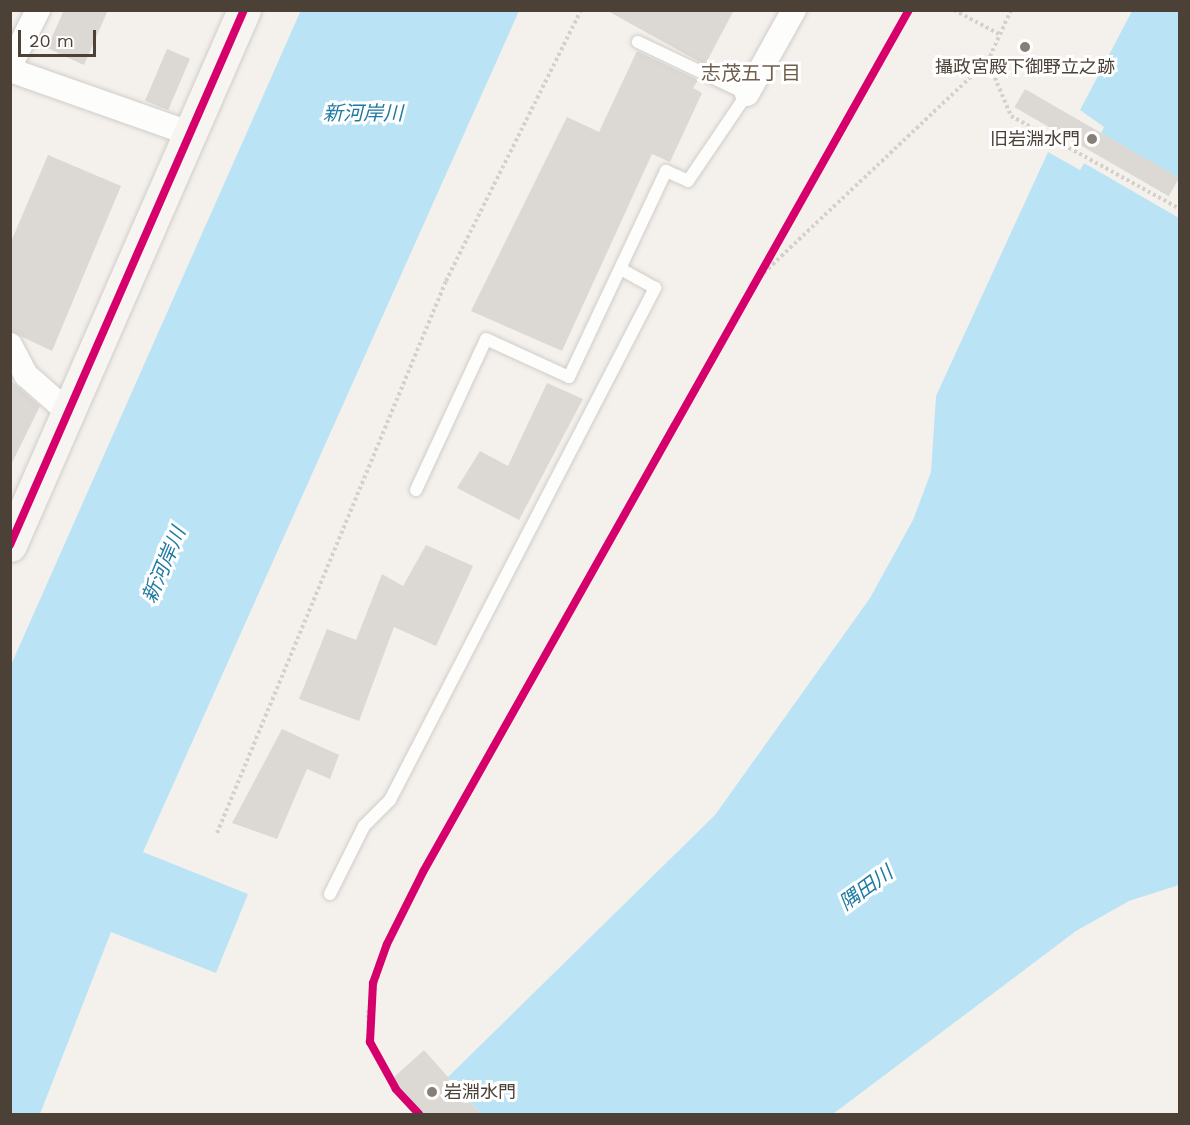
<!DOCTYPE html>
<html>
<head>
<meta charset="utf-8">
<style>
	body { margin:0 }
	#map { position:relative; width:1190px; height:1125px; overflow:hidden; background:#f4f1ed; font-family:"Work Sans","Noto Sans JP",sans-serif }
	div>[style] { position:absolute }
	.water>* { inset:0; background:#bae4f5 }
	.pier>* { inset:0; background:#f4f1ed }
	.building>* { inset:0; background:#dcd8d3; transform-origin:0 0 }
	.path>* { height:4px; margin-top:-2px; transform-origin:0; background:repeating-linear-gradient(90deg,#d4d1cb 0 3px,transparent 0 6px) }
	.roads { filter:drop-shadow(0 0 2px #d1cdc9) drop-shadow(0 0 2px #d1cdc9) }
	.lane>* { height:12px; margin:-6px; padding:0 6px; transform-origin:6px; border-radius:6px; background:#fdfdfc }
	.street>* { height:24px; margin:-12px; padding:0 12px; transform-origin:12px; border-radius:12px; background:#fdfdfc }
	.secondary>* { height:33px; margin:-16.5px; padding:0 16.5px; transform-origin:16.5px; border-radius:16.5px; background:#f7f5f1 }
	.cycleway>* { height:8px; margin:-4px; padding:0 4px; transform-origin:4px; border-radius:4px; background:#d6006c }
	.dots>* { width:16px; height:16px; translate:-50% -50%; box-sizing:border-box; border:3px solid #fff; border-radius:50% }
	span { translate:-50% -50%; white-space:nowrap; text-align:center; line-height:1.15; -webkit-text-stroke:6px #fff; paint-order:stroke }
	.poi-label { font-size:18px; color:#4c4137 }
	.right { translate:-100% -50%; text-align:right }
	.left { translate:0 -50%; text-align:left }
	.neighbourhood-label { font-size:20px; color:#705e4d }
	.water-label { font-size:20px; color:#1f7aa2; font-style:italic }
	.frame { position:absolute; inset:0; border:12px solid #4c4137; pointer-events:none }
	.scale { position:absolute; left:18px; top:30px; width:78px; height:27px; box-sizing:border-box; border:3px solid #4c4137; border-top:0; padding-left:8px; font-size:18px; line-height:21px; white-space:nowrap; color:#4c4137; -webkit-text-stroke:4px #fff; paint-order:stroke }
</style>
</head>
<body>
<div id="map">
	<div class="water">
		<div style="clip-path:polygon(301px 10px,519px 11px,143px 852px,248px 894px,216px 973px,111px 932px,40px 1114px,11px 1114px,11px 665px)"></div>
		<div style="clip-path:polygon(1132px 11px,1179px 11px,1179px 178px,1101px 133px,1104px 127px,1080px 110px)"></div>
		<div style="clip-path:polygon(1048px 152px,1080px 170px,1084px 163px,1179px 201px,1179px 885px,1129px 901px,1076px 931px,833px 1114px,481px 1114px,448px 1077px,715px 815px,870px 598px,913px 520px,931px 472px,936px 396px)"></div>
	</div>
	<div class="pier">
		<div style="clip-path:polygon(1050px 149px,1079px 166px,1090px 150px,1179px 201px,1179px 218px,1084px 163px,1080px 170px)"></div>
	</div>
	<div class="building">
		<div style="clip-path:polygon(64px 10px,108px 10px,84px 65px,47px 48px)"></div>
		<div style="clip-path:polygon(606px 10px,734px 10px,705px 65px)"></div>
		<div style="left:167px;top:49px;width:25px;height:56px;rotate:23deg"></div>
		<div style="clip-path:polygon(637px 51px,698px 80px,693px 88px,702px 93px,670px 162px,652px 154px,562px 351px,471px 311px,567px 117px,599px 132px)"></div>
		<div style="left:1025px;top:89px;width:178px;height:21px;rotate:30deg"></div>
		<div style="clip-path:polygon(48px 155px,121px 186px,52px 351px,10px 331px,10px 244px)"></div>
		<div style="clip-path:polygon(10px 380px,40px 406px,10px 467px)"></div>
		<div style="clip-path:polygon(547px 383px,583px 399px,519px 520px,457px 488px,480px 451px,508px 466px)"></div>
		<div style="clip-path:polygon(426px 545px,473px 566px,436px 646px,394px 627px,359px 721px,299px 699px,327px 629px,356px 640px,382px 574px,403px 586px)"></div>
		<div style="clip-path:polygon(282px 729px,339px 755px,330px 779px,307px 769px,277px 839px,232px 823px)"></div>
		<div style="clip-path:polygon(424px 1050px,448px 1077px,481px 1114px,423px 1114px,392px 1079px)"></div>
	</div>
	<div class="path">
		<div style="left:954px;top:10px;width:51px;rotate:28.1deg"></div>
		<div style="left:1011px;top:10px;width:56px;rotate:114.3deg"></div>
		<div style="left:988px;top:61px;width:60px;rotate:67.3deg"></div>
		<div style="left:1011px;top:116px;width:193px;rotate:28.8deg"></div>
		<div style="left:755px;top:281px;width:320px;rotate:-43.4deg"></div>
		<div style="left:217px;top:833px;width:598px;rotate:-67.47deg"></div>
		<div style="left:446px;top:281px;width:303px;rotate:-63.5deg"></div>
		<div style="left:396px;top:1089px;width:54px;rotate:-119deg"></div>
		<div style="left:370px;top:1042px;width:29px;rotate:-94deg"></div>
		<div style="left:368px;top:1013px;width:72px;rotate:-74.6deg"></div>
		<div style="left:387px;top:944px;width:80px;rotate:-63.4deg"></div>
		<div style="left:423px;top:872px;width:990px;rotate:-60.59deg"></div>
	</div>
	<div class="roads">
		<div class="lane">
			<div style="left:416px;top:490px;width:166px;rotate:-65.1deg"></div>
			<div style="left:486px;top:339px;width:91px;rotate:24.6deg"></div>
			<div style="left:569px;top:377px;width:228px;rotate:-64.8deg"></div>
			<div style="left:666px;top:171px;width:24px;rotate:24deg"></div>
			<div style="left:688px;top:181px;width:105px;rotate:-55.9deg"></div>
			<div style="left:747px;top:94px;width:121px;rotate:-154.5deg"></div>
			<div style="left:330px;top:894px;width:76px;rotate:-63.4deg"></div>
			<div style="left:364px;top:826px;width:37px;rotate:-45deg"></div>
			<div style="left:390px;top:800px;width:577px;rotate:-62.63deg"></div>
			<div style="left:655px;top:288px;width:38px;rotate:-151deg"></div>
		</div>
		<div class="street">
			<div style="left:10px;top:66px;width:63px;rotate:-63.4deg"></div>
			<div style="left:10px;top:70px;width:190px;rotate:19.4deg"></div>
			<div style="left:747px;top:94px;width:96px;rotate:-60.8deg"></div>
			<div style="left:10px;top:345px;width:34px;rotate:62deg"></div>
			<div style="left:26px;top:375px;width:56px;rotate:41.4deg"></div>
		</div>
		<div class="secondary">
			<div style="left:10px;top:545px;width:584px;rotate:-66.38deg"></div>
		</div>
	</div>
	<div class="cycleway">
		<div style="left:10px;top:545px;width:584px;rotate:-66.38deg"></div>
		<div style="left:419px;top:1114px;width:34px;rotate:-133deg"></div>
		<div style="left:396px;top:1089px;width:54px;rotate:-119deg"></div>
		<div style="left:370px;top:1042px;width:59px;rotate:-87.1deg"></div>
		<div style="left:373px;top:983px;width:41px;rotate:-70.3deg"></div>
		<div style="left:387px;top:944px;width:80px;rotate:-63.4deg"></div>
		<div style="left:423px;top:872px;width:990px;rotate:-60.59deg"></div>
	</div>
	<div class="dots">
		<div style="left:1025px;top:47px;background:#877f77"></div>
		<div style="left:1092px;top:139px;background:#877f77"></div>
		<div style="left:432px;top:1092px;background:#877f77"></div>
	</div>
	<div class="poi-label">
		<span style="left:1025px;top:67px">攝政宮殿下御野立之跡</span>
		<span class="right" style="left:1080px;top:139px">旧岩淵水門</span>
		<span class="left" style="left:444px;top:1092px">岩淵水門</span>
	</div>
	<div class="neighbourhood-label">
		<span style="left:751px;top:73px">志茂五丁目</span>
	</div>
	<div class="water-label">
		<span style="left:363px;top:113px">新河岸川</span>
		<span style="left:164px;top:565px;rotate:-67deg">新河岸川</span>
		<span style="left:866px;top:888px;rotate:-36deg">隅田川</span>
	</div>
	<div class="frame"></div>
	<div class="scale">20 m</div>
</div>
</body>
</html>
